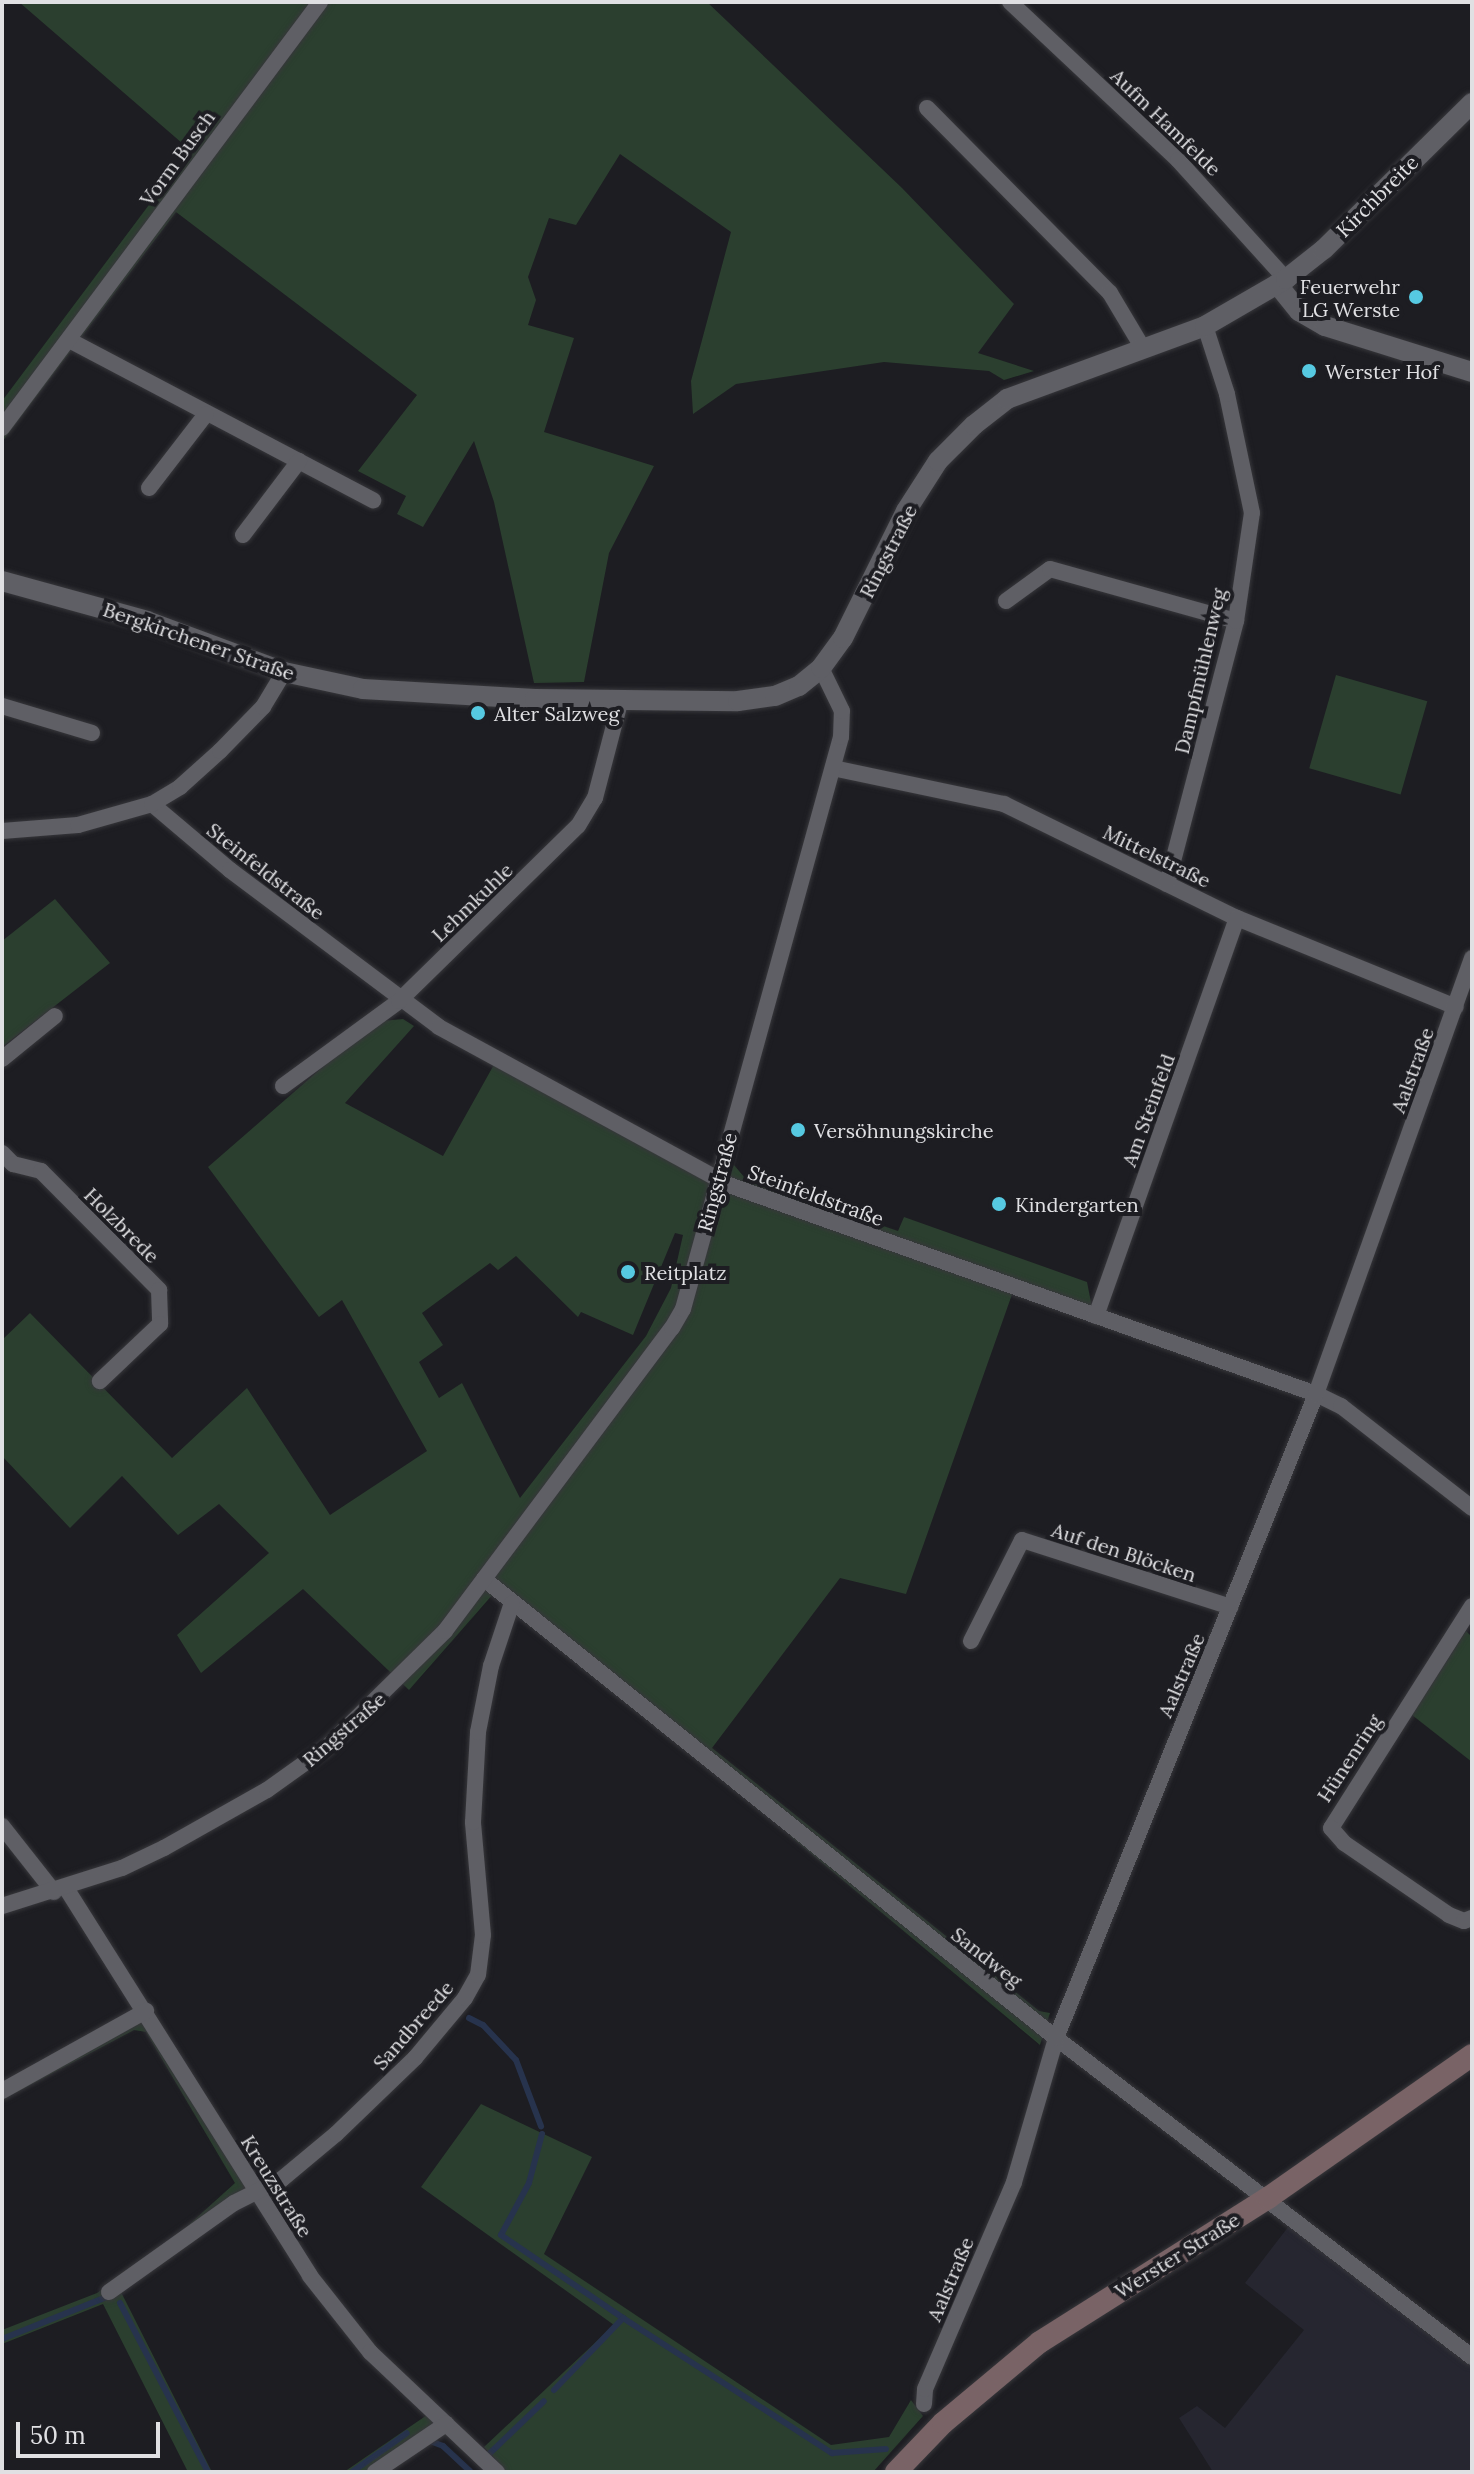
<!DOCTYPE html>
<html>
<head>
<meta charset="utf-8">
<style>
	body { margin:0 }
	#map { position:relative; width:1474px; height:2474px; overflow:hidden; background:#1d1d22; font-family:Lora,serif }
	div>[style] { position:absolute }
	.built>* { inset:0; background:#262630 }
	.green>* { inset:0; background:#2b3f2f; transform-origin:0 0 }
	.stream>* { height:6px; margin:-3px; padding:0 3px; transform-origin:3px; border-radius:3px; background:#27334d }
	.roads { filter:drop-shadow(0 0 2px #37373b) drop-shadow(0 0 2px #37373b) }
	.minor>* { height:16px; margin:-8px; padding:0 8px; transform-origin:8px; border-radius:8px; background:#5f5f65 }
	.tertiary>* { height:20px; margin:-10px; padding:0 10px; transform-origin:10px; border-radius:10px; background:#5f5f65 }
	.secondary>* { height:22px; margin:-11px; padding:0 11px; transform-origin:11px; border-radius:11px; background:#796366 }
	.dots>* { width:22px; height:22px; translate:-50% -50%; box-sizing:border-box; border:4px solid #1d1d22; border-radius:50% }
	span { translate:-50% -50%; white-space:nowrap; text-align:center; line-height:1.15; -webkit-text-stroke:8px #1d1d22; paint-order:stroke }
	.street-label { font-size:20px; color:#e0e0e3 }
	.poi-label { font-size:20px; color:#e0e0e3 }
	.right { translate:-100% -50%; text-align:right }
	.left { translate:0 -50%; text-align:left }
	.frame { position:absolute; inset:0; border:4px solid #e0e0e3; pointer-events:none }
	.scale { position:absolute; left:16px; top:2422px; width:144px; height:36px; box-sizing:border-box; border:4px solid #e0e0e3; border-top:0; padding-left:10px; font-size:24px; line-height:28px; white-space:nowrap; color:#e0e0e3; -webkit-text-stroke:6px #1d1d22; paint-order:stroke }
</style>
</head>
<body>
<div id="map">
	<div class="built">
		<div style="clip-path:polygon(1292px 2222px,1472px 2361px,1472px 2472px,1213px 2472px,1179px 2418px,1197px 2406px,1225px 2428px,1304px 2330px,1245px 2283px)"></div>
	</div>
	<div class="green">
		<div style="clip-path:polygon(19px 2px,707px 2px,902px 188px,1014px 304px,978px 353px,1034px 371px,1004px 380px,989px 371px,884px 362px,736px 384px,693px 414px,691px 381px,731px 232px,620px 154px,576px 225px,549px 218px,528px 277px,536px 300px,528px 325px,574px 338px,544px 432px,654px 466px,609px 553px,584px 682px,534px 683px,494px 502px,474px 441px,423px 527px,397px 514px,406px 496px,358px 471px,417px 395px,176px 212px,2px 442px,2px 401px,190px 150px)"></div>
		<div style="left:1336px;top:675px;width:95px;height:97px;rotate:16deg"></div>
		<div style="clip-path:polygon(55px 899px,110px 963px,2px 1047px,2px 941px)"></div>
		<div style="clip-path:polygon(evenodd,403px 1019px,414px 1026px,345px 1103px,443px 1156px,496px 1061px,700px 1171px,734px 1165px,745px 1178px,898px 1231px,904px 1217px,1087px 1282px,1093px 1312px,1015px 1286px,906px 1594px,840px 1578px,712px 1748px,1039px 2011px,1050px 2013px,1040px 2045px,790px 1836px,793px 1831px,494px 1593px,409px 1690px,303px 1589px,201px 1673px,177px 1635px,269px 1553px,219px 1504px,178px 1535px,122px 1476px,70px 1528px,2px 1456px,2px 1340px,30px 1313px,172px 1458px,247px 1388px,330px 1515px,427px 1451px,342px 1300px,319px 1317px,208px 1167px,333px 1058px,382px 1021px,403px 1019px,675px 1233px,683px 1235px,671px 1288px,646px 1336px,520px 1498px,462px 1383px,439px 1398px,419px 1362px,443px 1345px,422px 1313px,490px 1263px,498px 1270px,516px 1256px,578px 1317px,581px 1312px,633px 1335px,675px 1233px)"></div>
		<div style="clip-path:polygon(1466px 1631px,1472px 1637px,1472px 1762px,1412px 1715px)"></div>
		<div style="clip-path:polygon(140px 2008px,257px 2196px,121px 2292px,212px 2472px,188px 2472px,103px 2304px,2px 2344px,2px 2330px,97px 2293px,172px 2240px,235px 2183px,146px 2032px,134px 2030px,2px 2100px,2px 2087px)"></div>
		<div style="clip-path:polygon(481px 2104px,592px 2157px,544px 2254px,831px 2445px,889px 2437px,911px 2400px,923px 2416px,873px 2472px,499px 2472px,503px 2467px,484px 2447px,614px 2325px,421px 2187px)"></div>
		<div style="clip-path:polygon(427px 2415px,440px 2428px,382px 2472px,344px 2472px)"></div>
	</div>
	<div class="stream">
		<div style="left:469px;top:2018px;width:16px;rotate:27deg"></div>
		<div style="left:483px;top:2025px;width:48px;rotate:46.7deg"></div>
		<div style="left:516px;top:2060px;width:71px;rotate:69.3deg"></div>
		<div style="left:542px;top:2134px;width:51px;rotate:104.9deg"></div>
		<div style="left:529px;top:2183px;width:59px;rotate:118.3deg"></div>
		<div style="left:501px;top:2235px;width:148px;rotate:34.2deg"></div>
		<div style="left:120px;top:2303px;width:191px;rotate:62.5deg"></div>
		<div style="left:2px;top:2339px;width:115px;rotate:-21.9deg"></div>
		<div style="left:554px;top:2390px;width:100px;rotate:-46.2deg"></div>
		<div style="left:623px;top:2318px;width:249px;rotate:32.9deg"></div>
		<div style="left:832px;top:2453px;width:54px;rotate:-4.2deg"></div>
		<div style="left:430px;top:2441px;width:14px;rotate:21deg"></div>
		<div style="left:443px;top:2446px;width:37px;rotate:43deg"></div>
		<div style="left:489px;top:2454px;width:76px;rotate:-43.9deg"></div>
		<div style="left:352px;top:2472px;width:67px;rotate:-35.3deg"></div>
	</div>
	<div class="roads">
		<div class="minor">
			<div style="left:1010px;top:2px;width:231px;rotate:43.2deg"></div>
			<div style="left:1178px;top:160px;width:161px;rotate:47.8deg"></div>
			<div style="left:927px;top:108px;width:260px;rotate:45.3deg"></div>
			<div style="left:1110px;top:293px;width:66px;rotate:59.2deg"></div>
			<div style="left:69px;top:340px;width:344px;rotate:27.8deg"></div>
			<div style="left:2px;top:428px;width:532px;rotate:-53.26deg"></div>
			<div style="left:149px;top:488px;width:93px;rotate:-52.4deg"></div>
			<div style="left:243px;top:535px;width:93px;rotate:-52.9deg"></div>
			<div style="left:1006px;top:601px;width:54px;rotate:-36deg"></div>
			<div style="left:1050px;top:569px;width:193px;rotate:15.6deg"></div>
			<div style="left:2px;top:706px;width:94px;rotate:16.7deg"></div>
			<div style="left:833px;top:768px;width:175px;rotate:11.9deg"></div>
			<div style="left:1004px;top:804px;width:259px;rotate:26.1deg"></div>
			<div style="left:1237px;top:918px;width:236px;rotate:22.1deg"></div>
			<div style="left:152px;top:804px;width:102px;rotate:40.2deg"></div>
			<div style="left:230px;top:870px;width:261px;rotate:36.9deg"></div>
			<div style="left:439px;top:1027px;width:330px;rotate:28.6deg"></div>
			<div style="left:729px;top:1185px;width:623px;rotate:19.6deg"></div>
			<div style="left:1316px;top:1394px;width:28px;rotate:26deg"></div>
			<div style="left:1341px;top:1406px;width:166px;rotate:37.9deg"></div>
			<div style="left:2px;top:831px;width:76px;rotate:-4.5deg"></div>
			<div style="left:78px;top:825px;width:77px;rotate:-15.8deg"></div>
			<div style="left:152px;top:804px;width:33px;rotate:-31deg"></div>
			<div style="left:180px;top:787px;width:54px;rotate:-42deg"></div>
			<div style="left:220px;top:751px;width:62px;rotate:-45.7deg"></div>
			<div style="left:263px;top:707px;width:41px;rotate:-59deg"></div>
			<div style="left:1167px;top:884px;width:272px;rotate:-75.3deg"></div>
			<div style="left:1236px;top:621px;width:109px;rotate:-81.6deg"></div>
			<div style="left:1252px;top:513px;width:122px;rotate:-101.9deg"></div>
			<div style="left:1227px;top:394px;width:71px;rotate:-107.9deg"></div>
			<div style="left:2px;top:1059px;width:68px;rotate:-39.1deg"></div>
			<div style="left:283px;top:1086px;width:144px;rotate:-36.2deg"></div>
			<div style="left:399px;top:1001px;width:250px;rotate:-44.4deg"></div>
			<div style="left:578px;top:826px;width:33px;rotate:-59deg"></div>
			<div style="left:595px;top:798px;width:102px;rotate:-75.3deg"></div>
			<div style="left:2px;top:1153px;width:16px;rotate:45deg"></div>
			<div style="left:13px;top:1164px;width:29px;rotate:14deg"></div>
			<div style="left:41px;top:1171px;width:168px;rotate:45.2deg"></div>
			<div style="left:159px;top:1290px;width:34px;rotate:88deg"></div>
			<div style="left:160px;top:1324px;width:83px;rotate:136.5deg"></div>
			<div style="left:1096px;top:1316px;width:422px;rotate:-70.5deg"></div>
			<div style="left:484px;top:1579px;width:733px;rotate:38.75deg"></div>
			<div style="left:1056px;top:2038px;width:524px;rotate:37.48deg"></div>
			<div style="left:1472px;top:1606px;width:263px;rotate:122.4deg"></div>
			<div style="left:1331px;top:1828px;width:20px;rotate:49deg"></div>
			<div style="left:1344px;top:1843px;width:127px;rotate:34.4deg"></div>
			<div style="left:1449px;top:1915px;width:16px;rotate:22deg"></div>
			<div style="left:1464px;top:1921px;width:9px;rotate:-21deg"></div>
			<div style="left:971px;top:1641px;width:113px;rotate:-63.2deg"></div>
			<div style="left:1022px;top:1540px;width:219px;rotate:17.8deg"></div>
			<div style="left:2px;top:1826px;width:84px;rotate:51.8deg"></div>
			<div style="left:66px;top:1888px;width:458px;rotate:57.8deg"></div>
			<div style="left:310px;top:2276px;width:97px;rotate:51.7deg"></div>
			<div style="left:370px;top:2352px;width:175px;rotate:43.4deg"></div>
			<div style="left:2px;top:1906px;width:126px;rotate:-17.6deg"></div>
			<div style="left:122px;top:1868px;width:47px;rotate:-25.5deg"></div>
			<div style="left:164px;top:1848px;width:118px;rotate:-29.4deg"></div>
			<div style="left:267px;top:1790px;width:74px;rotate:-35.6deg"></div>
			<div style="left:327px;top:1747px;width:165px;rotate:-44.5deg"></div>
			<div style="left:445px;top:1631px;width:379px;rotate:-53.2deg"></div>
			<div style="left:672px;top:1328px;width:22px;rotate:-60deg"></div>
			<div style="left:683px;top:1309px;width:593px;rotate:-74.56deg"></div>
			<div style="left:841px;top:737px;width:26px;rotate:-88deg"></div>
			<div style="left:842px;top:711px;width:48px;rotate:-116deg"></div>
			<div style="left:2px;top:2091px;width:165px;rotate:-29.1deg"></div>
			<div style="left:109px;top:2292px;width:153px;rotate:-35.5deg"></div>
			<div style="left:234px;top:2203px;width:54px;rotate:-26.6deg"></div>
			<div style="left:282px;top:2179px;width:70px;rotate:-39.8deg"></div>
			<div style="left:336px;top:2134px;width:110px;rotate:-43.9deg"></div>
			<div style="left:415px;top:2058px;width:78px;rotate:-50.2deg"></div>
			<div style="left:465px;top:1998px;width:26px;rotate:-61deg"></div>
			<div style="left:478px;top:1975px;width:40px;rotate:-82.9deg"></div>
			<div style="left:483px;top:1935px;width:113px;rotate:-95.1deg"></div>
			<div style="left:473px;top:1822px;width:90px;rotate:-86.8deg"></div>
			<div style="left:478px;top:1732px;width:67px;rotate:-78.9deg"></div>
			<div style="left:491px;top:1666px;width:66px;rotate:-71.6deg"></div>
			<div style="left:924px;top:2404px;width:15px;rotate:-86deg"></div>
			<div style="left:925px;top:2389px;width:225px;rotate:-66.7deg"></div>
			<div style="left:1014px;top:2182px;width:150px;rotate:-73.7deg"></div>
			<div style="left:1056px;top:2038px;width:695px;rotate:-68.01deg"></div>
			<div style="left:1316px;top:1394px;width:463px;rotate:-70.3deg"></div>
			<div style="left:375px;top:2472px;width:86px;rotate:-34.1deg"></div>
		</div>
		<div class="tertiary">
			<div style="left:1277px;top:284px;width:35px;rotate:51deg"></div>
			<div style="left:1299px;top:311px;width:30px;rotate:30deg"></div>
			<div style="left:1325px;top:326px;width:154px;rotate:17.4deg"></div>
			<div style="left:2px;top:581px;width:150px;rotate:15.4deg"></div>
			<div style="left:147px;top:621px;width:146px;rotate:20.4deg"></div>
			<div style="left:284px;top:672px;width:81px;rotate:12.1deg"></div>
			<div style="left:363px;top:689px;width:172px;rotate:3.3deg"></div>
			<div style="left:535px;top:699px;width:203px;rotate:0.6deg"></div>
			<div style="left:738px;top:701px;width:37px;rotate:-8deg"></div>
			<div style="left:775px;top:696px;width:26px;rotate:-23deg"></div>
			<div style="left:799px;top:686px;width:28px;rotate:-39deg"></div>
			<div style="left:821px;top:668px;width:37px;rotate:-54deg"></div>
			<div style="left:843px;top:638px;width:142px;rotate:-63.6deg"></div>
			<div style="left:906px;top:511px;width:59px;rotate:-57.4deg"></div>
			<div style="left:938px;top:461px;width:51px;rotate:-45deg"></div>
			<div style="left:974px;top:425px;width:42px;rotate:-38.2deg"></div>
			<div style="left:1007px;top:399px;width:211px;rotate:-20.2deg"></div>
			<div style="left:1205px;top:326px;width:94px;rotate:-30.1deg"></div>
			<div style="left:1286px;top:279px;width:48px;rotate:-38.3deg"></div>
			<div style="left:1324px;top:249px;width:208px;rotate:-44.6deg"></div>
		</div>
		<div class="secondary">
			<div style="left:896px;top:2472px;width:68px;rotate:-46.2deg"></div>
			<div style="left:943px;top:2423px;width:126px;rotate:-39.9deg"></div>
			<div style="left:1040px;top:2342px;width:270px;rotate:-32.3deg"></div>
			<div style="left:1268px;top:2198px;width:249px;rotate:-35deg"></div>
		</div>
	</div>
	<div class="dots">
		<div style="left:1416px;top:297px;background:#56c9e1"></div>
		<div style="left:1309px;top:371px;background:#56c9e1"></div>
		<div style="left:478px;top:713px;background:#56c9e1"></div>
		<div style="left:798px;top:1130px;background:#56c9e1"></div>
		<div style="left:999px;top:1204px;background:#56c9e1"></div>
		<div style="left:628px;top:1272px;background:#56c9e1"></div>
	</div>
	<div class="street-label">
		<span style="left:1166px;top:122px;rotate:44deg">Aufm Hamfelde</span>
		<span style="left:177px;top:158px;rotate:-54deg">Vorm Busch</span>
		<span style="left:1377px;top:196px;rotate:-45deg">Kirchbreite</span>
		<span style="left:888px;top:551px;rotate:-63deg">Ringstraße</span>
		<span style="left:199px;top:641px;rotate:19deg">Bergkirchener Straße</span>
		<span style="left:1200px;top:671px;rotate:-77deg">Dampfmühlenweg</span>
		<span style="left:1157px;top:856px;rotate:26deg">Mittelstraße</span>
		<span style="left:266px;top:871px;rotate:38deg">Steinfeldstraße</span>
		<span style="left:472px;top:902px;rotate:-44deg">Lehmkuhle</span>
		<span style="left:1412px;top:1070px;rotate:-70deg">Aalstraße</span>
		<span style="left:1148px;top:1110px;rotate:-70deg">Am Steinfeld</span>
		<span style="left:717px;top:1182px;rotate:-75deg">Ringstraße</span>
		<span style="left:816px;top:1195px;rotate:20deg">Steinfeldstraße</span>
		<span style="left:122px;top:1225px;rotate:45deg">Holzbrede</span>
		<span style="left:1124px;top:1552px;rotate:18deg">Auf den Blöcken</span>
		<span style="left:1181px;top:1675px;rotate:-67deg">Aalstraße</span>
		<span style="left:344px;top:1729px;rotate:-41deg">Ringstraße</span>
		<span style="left:1349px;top:1758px;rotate:-57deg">Hünenring</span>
		<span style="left:987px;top:1957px;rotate:38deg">Sandweg</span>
		<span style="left:413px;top:2025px;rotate:-49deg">Sandbreede</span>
		<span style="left:277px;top:2186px;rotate:58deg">Kreuzstraße</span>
		<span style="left:1177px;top:2255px;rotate:-32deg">Werster Straße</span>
		<span style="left:950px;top:2279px;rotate:-67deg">Aalstraße</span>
	</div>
	<div class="poi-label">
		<span class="right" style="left:1400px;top:298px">Feuerwehr<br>LG Werste</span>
		<span class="left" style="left:1325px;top:371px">Werster Hof</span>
		<span class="left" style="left:494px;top:713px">Alter Salzweg</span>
		<span class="left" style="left:814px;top:1130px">Versöhnungskirche</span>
		<span class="left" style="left:1015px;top:1204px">Kindergarten</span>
		<span class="left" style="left:644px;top:1272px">Reitplatz</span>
	</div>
	<div class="frame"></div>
	<div class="scale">50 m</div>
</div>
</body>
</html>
